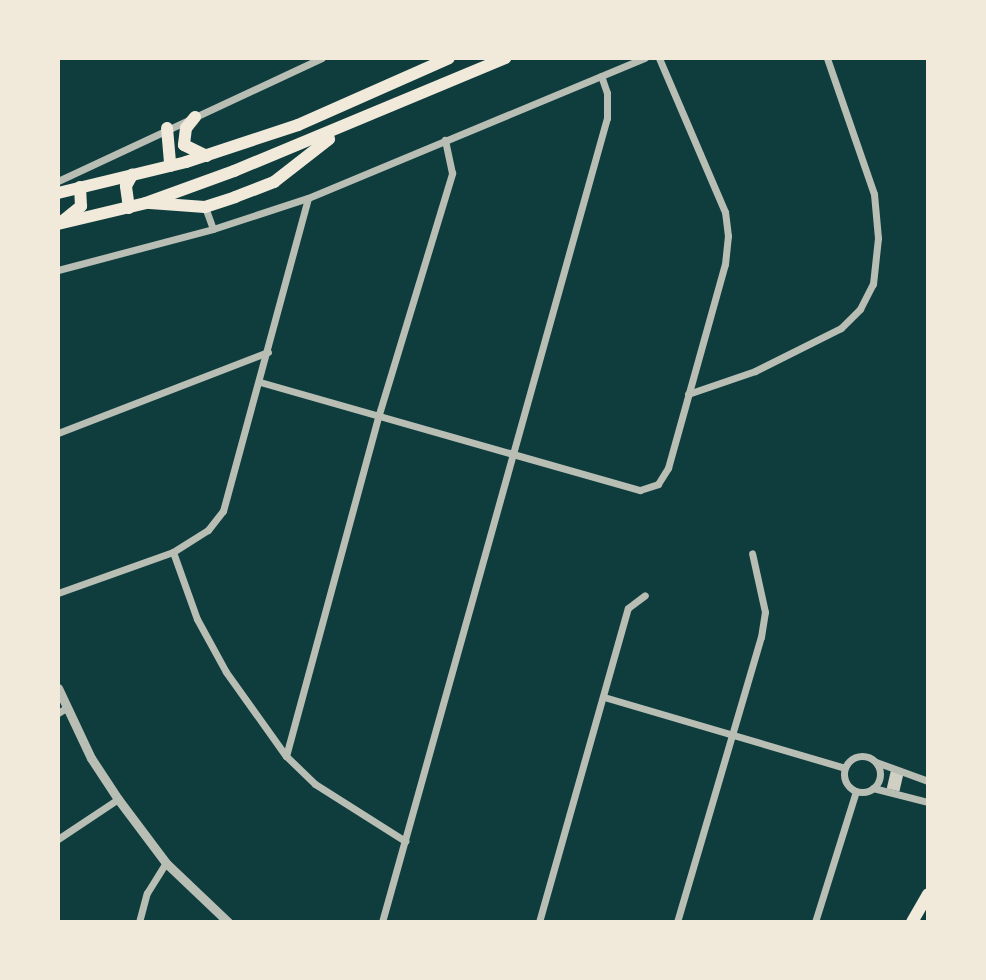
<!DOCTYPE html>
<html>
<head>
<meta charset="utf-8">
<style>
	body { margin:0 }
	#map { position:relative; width:986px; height:980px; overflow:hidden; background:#0f3d3e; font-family:"Roboto Condensed",sans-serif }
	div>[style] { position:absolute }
	.building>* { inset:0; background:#cfcfc3; transform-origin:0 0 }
	.minor>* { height:7px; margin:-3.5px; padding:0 3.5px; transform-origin:3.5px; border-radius:3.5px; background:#b8beb3 }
	.minor>.ring { margin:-3.5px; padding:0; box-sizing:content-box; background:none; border:7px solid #b8beb3; border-radius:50% }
	.tertiary>* { height:9px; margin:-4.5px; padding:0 4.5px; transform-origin:4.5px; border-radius:4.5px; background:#b8beb3 }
	.primary>* { height:12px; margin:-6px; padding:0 6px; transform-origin:6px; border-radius:6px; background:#f1e9da }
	span { translate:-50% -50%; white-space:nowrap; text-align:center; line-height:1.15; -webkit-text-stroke:5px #f1e9da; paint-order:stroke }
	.frame { position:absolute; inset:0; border:60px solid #f1e9da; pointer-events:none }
</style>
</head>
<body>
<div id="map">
	<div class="building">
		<div style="left:891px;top:770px;width:13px;height:19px;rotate:13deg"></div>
	</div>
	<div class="minor">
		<div style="left:58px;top:181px;width:291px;rotate:-25deg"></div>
		<div style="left:205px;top:207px;width:23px;rotate:70deg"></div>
		<div style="left:58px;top:270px;width:160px;rotate:-14.8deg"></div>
		<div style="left:213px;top:229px;width:100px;rotate:-18.1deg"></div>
		<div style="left:308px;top:198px;width:365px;rotate:-22.6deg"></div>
		<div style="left:260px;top:382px;width:395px;rotate:15.9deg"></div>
		<div style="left:640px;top:490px;width:19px;rotate:-18deg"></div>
		<div style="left:658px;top:484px;width:19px;rotate:-58deg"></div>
		<div style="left:668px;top:468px;width:212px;rotate:-74.4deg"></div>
		<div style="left:725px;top:264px;width:28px;rotate:-84deg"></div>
		<div style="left:728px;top:236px;width:24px;rotate:-97deg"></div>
		<div style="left:725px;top:212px;width:168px;rotate:-113.2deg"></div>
		<div style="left:688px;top:394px;width:71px;rotate:-18.9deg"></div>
		<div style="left:755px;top:371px;width:96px;rotate:-26.6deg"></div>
		<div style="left:841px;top:328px;width:27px;rotate:-45deg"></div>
		<div style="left:860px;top:309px;width:28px;rotate:-63deg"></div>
		<div style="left:873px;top:284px;width:46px;rotate:-83.8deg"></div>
		<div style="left:878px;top:238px;width:44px;rotate:-95.2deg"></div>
		<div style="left:874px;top:194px;width:144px;rotate:-109.1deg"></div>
		<div style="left:58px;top:433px;width:225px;rotate:-21.1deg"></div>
		<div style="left:173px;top:552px;width:71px;rotate:70.3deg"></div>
		<div style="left:197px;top:619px;width:60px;rotate:61.3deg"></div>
		<div style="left:226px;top:672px;width:103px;rotate:54.5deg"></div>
		<div style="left:286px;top:756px;width:40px;rotate:44deg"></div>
		<div style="left:315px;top:784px;width:107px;rotate:32.3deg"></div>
		<div style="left:58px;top:593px;width:122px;rotate:-19.6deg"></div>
		<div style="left:173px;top:552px;width:41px;rotate:-32.2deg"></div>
		<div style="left:208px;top:530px;width:24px;rotate:-52deg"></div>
		<div style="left:223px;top:511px;width:324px;rotate:-74.8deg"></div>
		<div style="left:604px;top:697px;width:251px;rotate:16.4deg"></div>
		<div style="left:58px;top:713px;width:9px;rotate:-32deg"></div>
		<div style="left:286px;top:756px;width:354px;rotate:-74.8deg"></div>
		<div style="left:379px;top:414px;width:252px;rotate:-73.1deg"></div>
		<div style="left:452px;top:173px;width:34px;rotate:-102deg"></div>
		<div class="ring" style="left:844px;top:756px;width:29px;height:29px"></div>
		<div style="left:876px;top:762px;width:55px;rotate:20.1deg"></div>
		<div style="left:873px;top:788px;width:57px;rotate:14.3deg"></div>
		<div style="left:58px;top:839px;width:72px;rotate:-33.7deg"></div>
		<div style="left:139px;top:922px;width:30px;rotate:-75deg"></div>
		<div style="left:147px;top:893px;width:36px;rotate:-58deg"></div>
		<div style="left:382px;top:922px;width:835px;rotate:-74.37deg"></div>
		<div style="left:607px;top:118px;width:25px;rotate:-90deg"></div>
		<div style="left:607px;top:93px;width:18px;rotate:-109deg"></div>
		<div style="left:539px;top:922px;width:326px;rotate:-74.2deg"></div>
		<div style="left:628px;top:608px;width:21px;rotate:-37deg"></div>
		<div style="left:677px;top:922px;width:297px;rotate:-73.6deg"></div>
		<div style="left:761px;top:637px;width:25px;rotate:-81deg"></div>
		<div style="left:765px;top:612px;width:60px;rotate:-102.4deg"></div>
		<div style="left:815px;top:922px;width:137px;rotate:-72.6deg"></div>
	</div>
	<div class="tertiary">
		<div style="left:58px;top:688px;width:77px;rotate:64.8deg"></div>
		<div style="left:91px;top:758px;width:49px;rotate:56.6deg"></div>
		<div style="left:118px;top:799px;width:80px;rotate:53.1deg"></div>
		<div style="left:166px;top:863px;width:86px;rotate:43.6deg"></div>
	</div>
	<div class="primary">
		<div style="left:195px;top:117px;width:14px;rotate:129deg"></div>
		<div style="left:186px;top:128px;width:17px;rotate:97deg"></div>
		<div style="left:184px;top:145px;width:25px;rotate:26deg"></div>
		<div style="left:167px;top:128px;width:38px;rotate:85deg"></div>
		<div style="left:58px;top:193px;width:132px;rotate:-13.6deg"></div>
		<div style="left:186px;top:162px;width:118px;rotate:-18.3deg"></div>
		<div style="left:298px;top:125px;width:165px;rotate:-23.9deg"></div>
		<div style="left:150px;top:203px;width:55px;rotate:4.2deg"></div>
		<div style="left:205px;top:207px;width:32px;rotate:-18deg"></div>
		<div style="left:235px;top:197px;width:42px;rotate:-21deg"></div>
		<div style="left:274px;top:182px;width:70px;rotate:-38deg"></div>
		<div style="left:129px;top:208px;width:22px;rotate:-98deg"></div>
		<div style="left:126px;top:186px;width:13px;rotate:-61deg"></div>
		<div style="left:64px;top:220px;width:22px;rotate:-39deg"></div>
		<div style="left:81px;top:206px;width:19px;rotate:-93deg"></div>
		<div style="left:58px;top:224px;width:90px;rotate:-13.4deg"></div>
		<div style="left:146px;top:203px;width:94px;rotate:-20deg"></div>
		<div style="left:234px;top:171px;width:294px;rotate:-22.6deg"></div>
		<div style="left:912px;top:922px;width:32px;rotate:-60deg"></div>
	</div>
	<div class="frame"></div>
</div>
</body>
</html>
